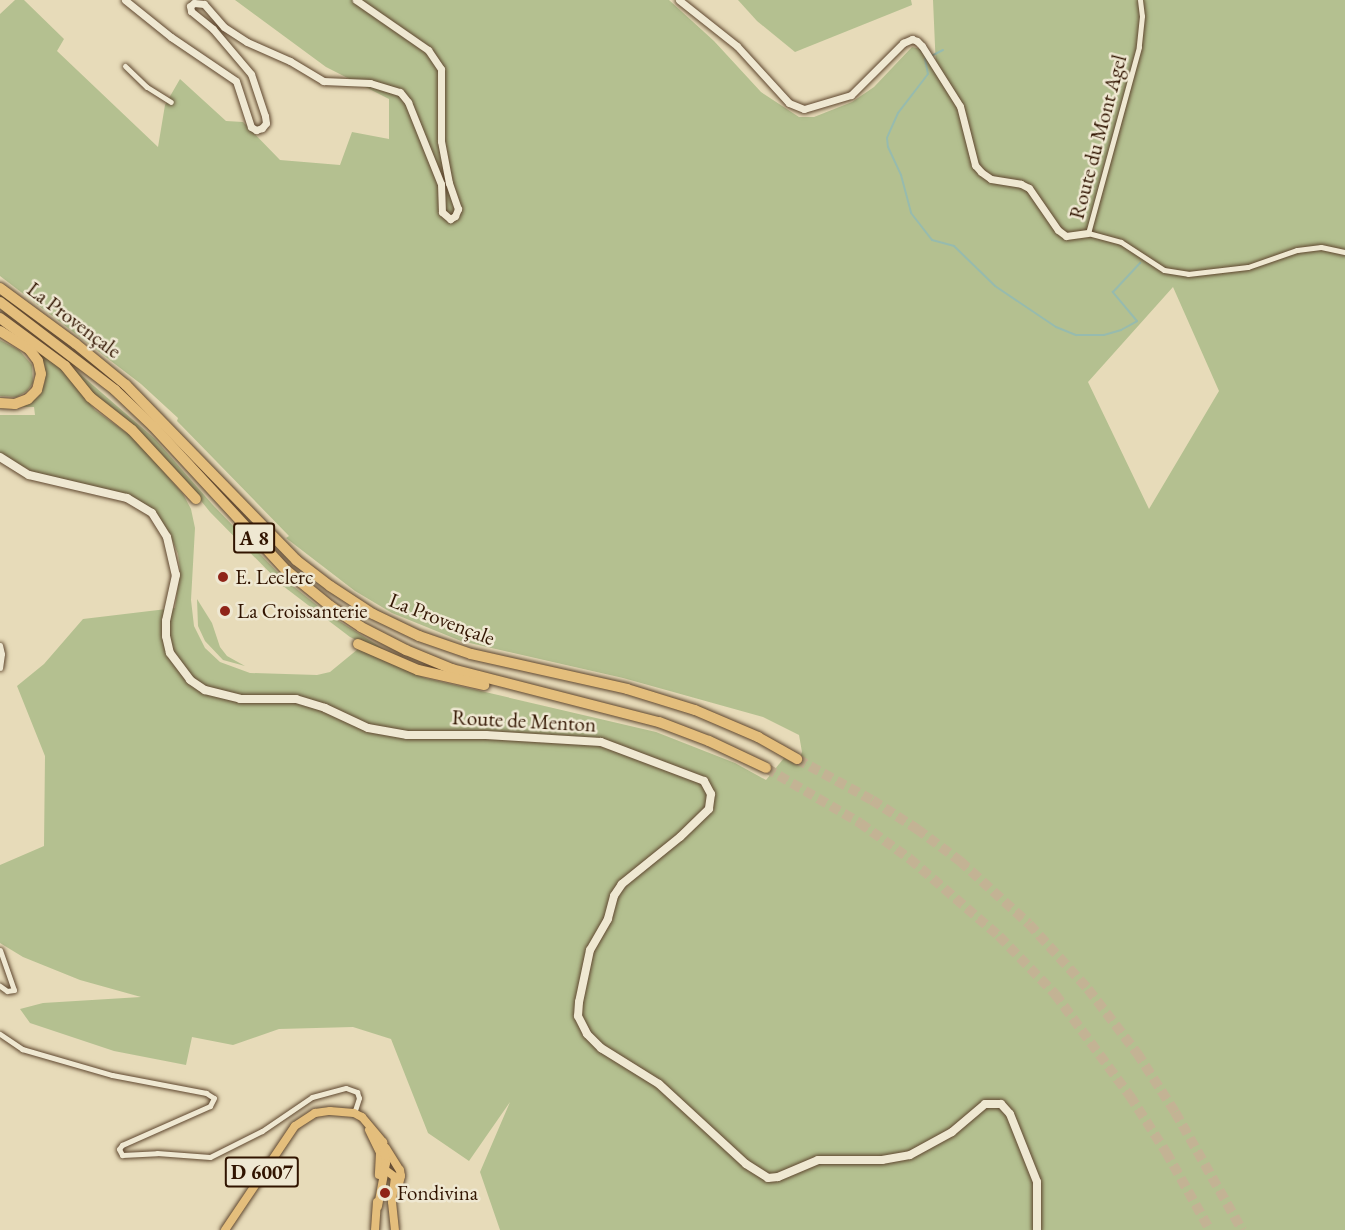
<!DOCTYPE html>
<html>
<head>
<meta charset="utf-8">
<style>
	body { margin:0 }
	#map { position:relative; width:1345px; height:1230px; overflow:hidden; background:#e7dbb9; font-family:"EB Garamond",serif }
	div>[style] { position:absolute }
	.green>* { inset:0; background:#b4c090 }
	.stream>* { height:2px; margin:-1px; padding:0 1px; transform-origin:1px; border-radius:1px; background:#97bbae }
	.motorway-tunnel>* { height:10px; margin-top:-5px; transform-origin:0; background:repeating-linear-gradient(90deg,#c3b394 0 10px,transparent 0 15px) }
	.roads { filter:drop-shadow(0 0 2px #5e462e) drop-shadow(0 0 2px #5e462e) }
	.minor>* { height:5px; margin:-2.5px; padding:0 2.5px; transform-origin:2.5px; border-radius:2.5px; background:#efe8d2 }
	.tertiary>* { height:7px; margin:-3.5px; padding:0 3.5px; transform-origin:3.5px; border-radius:3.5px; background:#efe8d2 }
	.secondary>* { height:8px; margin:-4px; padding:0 4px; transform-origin:4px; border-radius:4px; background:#efe8d2 }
	.primary>* { height:8px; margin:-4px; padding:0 4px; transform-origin:4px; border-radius:4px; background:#e4be7c }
	.motorway>* { height:10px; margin:-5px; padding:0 5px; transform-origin:5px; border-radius:5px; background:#e4be7c }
	.dots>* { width:16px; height:16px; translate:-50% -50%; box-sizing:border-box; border:3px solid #efe8d2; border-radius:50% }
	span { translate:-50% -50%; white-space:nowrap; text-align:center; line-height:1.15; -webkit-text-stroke:5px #efe8d2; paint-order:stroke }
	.shield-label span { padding:2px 4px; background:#efe8d2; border:2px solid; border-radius:4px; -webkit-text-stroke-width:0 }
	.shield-label { font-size:20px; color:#311400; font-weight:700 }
	.street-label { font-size:21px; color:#311400 }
	.poi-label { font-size:21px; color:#311400 }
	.left { translate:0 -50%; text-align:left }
</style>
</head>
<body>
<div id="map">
	<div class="green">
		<div style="clip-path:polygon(evenodd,15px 0,24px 0,64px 39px,57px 51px,158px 147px,165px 105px,180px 79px,226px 121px,243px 122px,280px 160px,340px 165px,352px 132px,389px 139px,389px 99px,326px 67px,235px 0,669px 0,714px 41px,761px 92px,799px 117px,814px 117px,852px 102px,874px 87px,912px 47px,921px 49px,936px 69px,933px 0,1345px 0,1345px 1230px,500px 1230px,480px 1172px,510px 1102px,469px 1161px,428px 1133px,391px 1039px,353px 1027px,279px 1029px,233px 1045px,192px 1037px,186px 1065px,114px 1051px,30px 1023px,20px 1009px,43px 1003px,141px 997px,80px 980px,23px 957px,0 943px,0 865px,44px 846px,45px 756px,17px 686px,44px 664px,83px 619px,175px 608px,180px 570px,178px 554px,169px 532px,153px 510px,141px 502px,109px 490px,35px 473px,0 454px,0 415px,35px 415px,34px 407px,23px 407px,38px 397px,45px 382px,45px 367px,39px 351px,61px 369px,95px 410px,135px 439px,183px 494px,191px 509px,195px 528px,191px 600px,194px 626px,205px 648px,220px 662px,250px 673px,317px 675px,330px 672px,358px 649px,425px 678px,656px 732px,735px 763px,766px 780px,784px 758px,797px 765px,802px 752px,799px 735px,763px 717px,623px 678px,461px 641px,392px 613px,355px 591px,286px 538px,289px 536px,177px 421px,178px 418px,141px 384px,0 276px,0 14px,15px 0,1173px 287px,1219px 391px,1149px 509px,1088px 382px,1173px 287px)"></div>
		<div style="clip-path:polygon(738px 0,911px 0,912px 5px,795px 52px,757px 21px)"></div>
		<div style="clip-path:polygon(0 340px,19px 350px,32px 365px,33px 383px,27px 391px,17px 397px,0 396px)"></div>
		<div style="clip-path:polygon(72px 367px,155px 439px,212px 504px,284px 579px,328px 614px,385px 650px,385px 654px,350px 637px,283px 586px,210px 512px,190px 487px,94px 396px)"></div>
		<div style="clip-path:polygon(197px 599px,212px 623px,220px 647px,227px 656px,245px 666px,223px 660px,205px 641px,198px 626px)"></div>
	</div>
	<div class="stream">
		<div style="left:943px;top:50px;width:20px;rotate:153deg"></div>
		<div style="left:925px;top:59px;width:15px;rotate:79deg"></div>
		<div style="left:928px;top:74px;width:49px;rotate:127.6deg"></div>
		<div style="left:898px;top:113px;width:27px;rotate:114deg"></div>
		<div style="left:887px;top:138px;width:9px;rotate:84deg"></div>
		<div style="left:888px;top:147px;width:31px;rotate:65deg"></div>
		<div style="left:901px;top:175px;width:39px;rotate:75deg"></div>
		<div style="left:911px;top:213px;width:34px;rotate:52deg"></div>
		<div style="left:932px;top:240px;width:23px;rotate:15deg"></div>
		<div style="left:954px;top:246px;width:57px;rotate:44.3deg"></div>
		<div style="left:995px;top:286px;width:73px;rotate:33.9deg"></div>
		<div style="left:1056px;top:327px;width:22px;rotate:22deg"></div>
		<div style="left:1076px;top:335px;width:28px"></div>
		<div style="left:1104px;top:335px;width:18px;rotate:-16deg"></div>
		<div style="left:1121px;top:330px;width:18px;rotate:-29deg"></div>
		<div style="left:1137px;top:321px;width:38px;rotate:-130deg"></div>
		<div style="left:1113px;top:292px;width:40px;rotate:-47deg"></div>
	</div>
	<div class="motorway-tunnel">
		<div style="left:797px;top:759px;width:85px;rotate:28.7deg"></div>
		<div style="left:872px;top:800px;width:54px;rotate:32.8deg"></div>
		<div style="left:917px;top:829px;width:54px;rotate:36.7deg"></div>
		<div style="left:960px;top:861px;width:93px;rotate:42.4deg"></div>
		<div style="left:1029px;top:924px;width:88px;rotate:47.8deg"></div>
		<div style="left:1088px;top:989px;width:81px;rotate:52.6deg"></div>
		<div style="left:1137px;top:1053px;width:70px;rotate:57.2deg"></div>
		<div style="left:1175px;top:1112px;width:136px;rotate:60.4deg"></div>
		<div style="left:766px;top:768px;width:109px;rotate:30.3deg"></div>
		<div style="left:860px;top:823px;width:62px;rotate:35.8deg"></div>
		<div style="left:910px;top:859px;width:118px;rotate:40.9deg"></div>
		<div style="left:999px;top:936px;width:81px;rotate:46deg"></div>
		<div style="left:1055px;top:994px;width:127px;rotate:53.7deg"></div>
		<div style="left:1130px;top:1096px;width:67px;rotate:57.3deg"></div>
		<div style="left:1166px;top:1152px;width:90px;rotate:60.6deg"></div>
	</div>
	<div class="roads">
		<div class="minor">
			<div style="left:1140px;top:0;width:16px;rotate:83deg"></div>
			<div style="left:1142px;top:16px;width:31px;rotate:96deg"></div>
			<div style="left:1139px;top:47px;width:193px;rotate:105.3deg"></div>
			<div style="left:1088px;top:233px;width:34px;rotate:15deg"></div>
			<div style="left:1121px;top:242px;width:51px;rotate:33.1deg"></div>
			<div style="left:1164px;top:270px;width:24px;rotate:9deg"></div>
			<div style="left:1188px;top:274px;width:60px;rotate:-6.7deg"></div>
			<div style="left:1248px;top:267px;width:52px;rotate:-19.1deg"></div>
			<div style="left:1297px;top:250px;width:24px;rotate:-7deg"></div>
			<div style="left:1321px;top:247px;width:25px;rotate:12deg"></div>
			<div style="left:125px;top:66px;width:30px;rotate:44deg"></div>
			<div style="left:147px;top:87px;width:28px;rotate:32deg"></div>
			<div style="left:0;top:645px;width:9px;rotate:77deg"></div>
			<div style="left:2px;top:654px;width:14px;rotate:98deg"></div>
			<div style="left:0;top:950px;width:42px;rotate:70.7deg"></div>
			<div style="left:14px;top:990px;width:7px;rotate:172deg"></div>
			<div style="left:7px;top:991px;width:9px;rotate:-144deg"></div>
			<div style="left:0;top:1034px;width:27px;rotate:34deg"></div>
			<div style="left:22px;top:1049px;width:94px;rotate:16.1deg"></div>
			<div style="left:112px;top:1075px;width:96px;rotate:10.8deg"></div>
			<div style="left:206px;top:1093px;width:9px;rotate:32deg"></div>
			<div style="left:214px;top:1098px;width:9px;rotate:117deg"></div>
			<div style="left:210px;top:1106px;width:96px;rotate:156.1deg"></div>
			<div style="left:122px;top:1145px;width:5px;rotate:127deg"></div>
			<div style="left:119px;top:1149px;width:7px;rotate:63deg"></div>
			<div style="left:122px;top:1155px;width:35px;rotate:-3deg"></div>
			<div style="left:157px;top:1153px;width:53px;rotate:4.3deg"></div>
			<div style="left:210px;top:1157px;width:58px;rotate:-26.6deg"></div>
			<div style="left:262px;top:1131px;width:60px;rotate:-34.2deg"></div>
			<div style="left:312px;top:1097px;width:35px;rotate:-15deg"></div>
			<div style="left:346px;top:1088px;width:12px;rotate:20deg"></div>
			<div style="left:357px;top:1092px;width:6px;rotate:72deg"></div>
			<div style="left:359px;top:1098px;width:16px;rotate:108deg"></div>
		</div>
		<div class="tertiary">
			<div style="left:125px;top:0;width:59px;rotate:38.8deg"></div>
			<div style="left:171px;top:37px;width:78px;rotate:34.1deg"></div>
			<div style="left:236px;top:81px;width:48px;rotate:71.9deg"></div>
			<div style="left:251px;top:127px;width:6px;rotate:31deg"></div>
			<div style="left:256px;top:130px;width:6px;rotate:-18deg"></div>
			<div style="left:262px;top:128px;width:6px;rotate:-51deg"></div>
			<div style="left:266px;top:123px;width:7px;rotate:-98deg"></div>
			<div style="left:265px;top:116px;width:44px;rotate:-108.4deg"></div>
			<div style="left:251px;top:74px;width:59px;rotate:-130.2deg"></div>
			<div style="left:213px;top:29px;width:28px;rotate:-141deg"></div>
			<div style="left:191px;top:11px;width:5px;rotate:-101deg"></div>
			<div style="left:190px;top:6px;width:5px;rotate:-37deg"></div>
			<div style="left:194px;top:3px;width:10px;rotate:6deg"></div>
			<div style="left:204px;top:4px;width:30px;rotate:49deg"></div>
			<div style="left:224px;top:27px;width:27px;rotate:33deg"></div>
			<div style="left:247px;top:42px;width:47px;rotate:23.8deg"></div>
			<div style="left:290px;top:61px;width:39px;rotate:31deg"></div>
			<div style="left:323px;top:81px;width:47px;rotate:2.4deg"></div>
			<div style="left:370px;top:83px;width:31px;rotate:17deg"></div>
			<div style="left:400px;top:92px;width:13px;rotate:51deg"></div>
			<div style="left:408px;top:102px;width:88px;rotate:68.1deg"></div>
			<div style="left:441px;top:184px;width:28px;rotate:88deg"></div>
			<div style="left:442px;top:212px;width:11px;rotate:41deg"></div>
			<div style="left:450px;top:219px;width:6px;rotate:-31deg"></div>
			<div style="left:455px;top:216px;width:8px;rotate:-67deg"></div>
			<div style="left:458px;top:209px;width:28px;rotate:-109deg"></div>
			<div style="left:449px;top:183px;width:43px;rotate:-100.8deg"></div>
			<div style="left:441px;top:141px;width:72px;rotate:-90deg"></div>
			<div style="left:441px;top:69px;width:23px;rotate:-124deg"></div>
			<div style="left:428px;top:50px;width:88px;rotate:-145.2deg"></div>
			<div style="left:679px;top:0;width:74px;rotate:38.4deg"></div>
			<div style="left:737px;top:46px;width:77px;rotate:47.6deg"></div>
			<div style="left:789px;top:103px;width:16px;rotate:22deg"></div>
			<div style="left:804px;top:109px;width:49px;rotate:-16.6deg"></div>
			<div style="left:851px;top:95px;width:74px;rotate:-45deg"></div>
			<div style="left:903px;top:43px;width:10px;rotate:-24deg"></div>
			<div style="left:912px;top:39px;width:5px;rotate:22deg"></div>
			<div style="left:917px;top:41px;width:7px;rotate:45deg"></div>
			<div style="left:922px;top:46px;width:71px;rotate:57.7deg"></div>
			<div style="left:960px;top:106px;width:61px;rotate:75.7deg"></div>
			<div style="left:975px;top:165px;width:9px;rotate:49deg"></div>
			<div style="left:981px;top:172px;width:12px;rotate:35deg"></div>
			<div style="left:991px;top:179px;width:30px;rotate:9deg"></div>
			<div style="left:1021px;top:184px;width:9px;rotate:27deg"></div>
			<div style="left:1029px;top:188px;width:51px;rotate:55.4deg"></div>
			<div style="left:1058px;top:230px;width:10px;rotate:37deg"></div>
			<div style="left:1066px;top:236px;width:22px;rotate:-8deg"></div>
		</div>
		<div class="secondary">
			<div style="left:0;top:457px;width:34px;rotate:32deg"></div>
			<div style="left:29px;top:475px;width:101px;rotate:13.2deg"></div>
			<div style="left:127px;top:498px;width:29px;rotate:31deg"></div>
			<div style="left:152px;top:513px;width:28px;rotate:58deg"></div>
			<div style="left:167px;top:537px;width:39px;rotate:77deg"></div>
			<div style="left:176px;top:575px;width:47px;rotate:102.3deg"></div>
			<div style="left:166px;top:621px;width:15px;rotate:90deg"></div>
			<div style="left:166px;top:636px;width:17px;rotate:77deg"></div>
			<div style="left:170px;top:653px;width:34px;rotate:53deg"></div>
			<div style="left:190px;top:680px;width:18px;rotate:34deg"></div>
			<div style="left:205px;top:690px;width:36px;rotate:14deg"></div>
			<div style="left:240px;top:699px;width:56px"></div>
			<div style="left:296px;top:699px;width:30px;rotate:17deg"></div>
			<div style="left:325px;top:708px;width:47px;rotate:24.9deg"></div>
			<div style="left:368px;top:728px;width:40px;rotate:10deg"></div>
			<div style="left:407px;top:735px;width:79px"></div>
			<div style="left:486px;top:735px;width:115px;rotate:3.5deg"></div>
			<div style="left:601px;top:742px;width:110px;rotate:20.7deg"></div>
			<div style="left:704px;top:781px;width:15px;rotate:62deg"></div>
			<div style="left:711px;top:794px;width:15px;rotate:98deg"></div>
			<div style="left:709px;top:809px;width:40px;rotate:136deg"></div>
			<div style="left:680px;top:837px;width:75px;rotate:141deg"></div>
			<div style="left:622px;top:884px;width:14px;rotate:124deg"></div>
			<div style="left:614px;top:896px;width:24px;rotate:105deg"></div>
			<div style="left:608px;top:919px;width:36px;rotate:120deg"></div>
			<div style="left:590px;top:950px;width:53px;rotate:101.9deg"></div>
			<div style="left:579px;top:1002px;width:14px;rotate:94deg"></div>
			<div style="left:578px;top:1016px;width:20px;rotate:63deg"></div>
			<div style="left:587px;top:1034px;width:20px;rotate:45deg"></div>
			<div style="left:601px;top:1048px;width:68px;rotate:31.8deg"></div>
			<div style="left:659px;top:1084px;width:118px;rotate:42.6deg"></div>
			<div style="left:746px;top:1164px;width:26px;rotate:32deg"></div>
			<div style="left:768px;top:1178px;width:10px;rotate:-6deg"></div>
			<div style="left:778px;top:1177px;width:43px;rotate:-23deg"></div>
			<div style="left:818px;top:1160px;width:64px"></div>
			<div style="left:882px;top:1160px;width:28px;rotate:-10deg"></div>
			<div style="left:910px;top:1155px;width:48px;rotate:-28.7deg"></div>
			<div style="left:952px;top:1132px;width:43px;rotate:-40.3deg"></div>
			<div style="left:985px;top:1104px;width:16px"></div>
			<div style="left:1001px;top:1104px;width:13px;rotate:48deg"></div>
			<div style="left:1010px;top:1114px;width:73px;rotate:68.3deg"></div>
			<div style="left:1037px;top:1182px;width:48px;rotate:90deg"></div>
		</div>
		<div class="primary">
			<div style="left:369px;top:1130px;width:25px;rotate:64deg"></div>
			<div style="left:380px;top:1153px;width:22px;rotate:93deg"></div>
			<div style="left:386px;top:1148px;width:26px;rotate:58deg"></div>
			<div style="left:400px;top:1170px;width:6px;rotate:81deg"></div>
			<div style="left:401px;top:1176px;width:12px;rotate:104deg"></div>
			<div style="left:384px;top:1169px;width:14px;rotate:36deg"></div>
			<div style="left:395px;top:1177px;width:25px;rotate:97deg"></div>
			<div style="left:392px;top:1202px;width:28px;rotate:84deg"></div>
			<div style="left:225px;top:1230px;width:125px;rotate:-56.1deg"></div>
			<div style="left:295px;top:1126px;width:24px;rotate:-33deg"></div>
			<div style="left:315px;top:1113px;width:15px;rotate:-8deg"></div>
			<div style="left:330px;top:1111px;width:24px;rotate:5deg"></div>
			<div style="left:354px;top:1113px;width:9px;rotate:27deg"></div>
			<div style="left:362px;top:1117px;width:33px;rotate:50deg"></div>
			<div style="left:383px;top:1142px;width:21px;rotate:82deg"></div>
			<div style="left:386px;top:1163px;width:44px;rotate:100.5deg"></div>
			<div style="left:375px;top:1230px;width:28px;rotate:-86deg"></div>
		</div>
		<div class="motorway">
			<div style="left:0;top:288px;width:94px;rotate:36.4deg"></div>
			<div style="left:76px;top:344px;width:65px;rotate:39.4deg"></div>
			<div style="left:126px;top:385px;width:244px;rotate:45.8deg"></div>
			<div style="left:296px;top:560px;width:43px;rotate:37.4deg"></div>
			<div style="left:330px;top:586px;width:51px;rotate:33.1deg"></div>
			<div style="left:373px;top:614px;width:51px;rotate:25.6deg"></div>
			<div style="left:419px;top:636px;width:55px;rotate:19.1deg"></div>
			<div style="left:471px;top:654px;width:160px;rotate:12.6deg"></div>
			<div style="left:627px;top:689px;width:71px;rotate:17.2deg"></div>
			<div style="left:695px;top:710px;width:69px;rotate:23.2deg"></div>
			<div style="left:758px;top:737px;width:45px;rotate:29.4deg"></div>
			<div style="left:0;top:302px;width:145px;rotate:37.4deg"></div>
			<div style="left:115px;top:390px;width:52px;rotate:43.5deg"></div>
			<div style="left:153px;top:426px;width:197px;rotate:47.3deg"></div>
			<div style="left:287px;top:571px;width:55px;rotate:39.1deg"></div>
			<div style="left:330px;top:606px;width:37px;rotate:34deg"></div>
			<div style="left:361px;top:627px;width:51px;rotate:27.1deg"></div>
			<div style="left:406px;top:650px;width:50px;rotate:22.4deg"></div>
			<div style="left:452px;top:669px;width:214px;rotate:14.4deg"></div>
			<div style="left:659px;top:722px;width:53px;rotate:20.8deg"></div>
			<div style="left:709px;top:741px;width:63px;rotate:25.3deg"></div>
			<div style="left:0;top:318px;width:81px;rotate:36.4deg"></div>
			<div style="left:65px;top:366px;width:40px;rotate:51deg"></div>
			<div style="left:90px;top:397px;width:53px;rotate:38.2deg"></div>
			<div style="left:132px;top:430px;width:94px;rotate:47.2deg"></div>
			<div style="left:0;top:331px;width:34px;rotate:32deg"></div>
			<div style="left:29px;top:349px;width:15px;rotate:53deg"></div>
			<div style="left:38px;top:361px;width:13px;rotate:77deg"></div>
			<div style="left:41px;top:374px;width:16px;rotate:104deg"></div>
			<div style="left:37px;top:390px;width:13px;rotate:135deg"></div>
			<div style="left:28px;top:399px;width:14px;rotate:159deg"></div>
			<div style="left:15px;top:404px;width:15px;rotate:-176deg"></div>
			<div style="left:358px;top:644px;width:65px;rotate:23.4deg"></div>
			<div style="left:418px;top:670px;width:68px;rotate:12.8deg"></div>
		</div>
	</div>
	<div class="dots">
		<div style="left:223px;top:577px;background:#8f2418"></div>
		<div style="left:225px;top:611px;background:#8f2418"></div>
		<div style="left:385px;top:1193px;background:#8f2418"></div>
	</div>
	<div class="shield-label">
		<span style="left:254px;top:538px">A 8</span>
		<span style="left:262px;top:1172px">D 6007</span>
	</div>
	<div class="street-label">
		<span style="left:1098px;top:137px;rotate:-75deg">Route du Mont Agel</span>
		<span style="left:74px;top:320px;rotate:37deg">La Provençale</span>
		<span style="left:442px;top:619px;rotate:21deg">La Provençale</span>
		<span style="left:524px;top:721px;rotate:3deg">Route de Menton</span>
	</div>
	<div class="poi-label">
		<span class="left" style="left:235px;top:577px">E. Leclerc</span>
		<span class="left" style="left:237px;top:611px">La Croissanterie</span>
		<span class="left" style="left:397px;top:1193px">Fondivina</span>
	</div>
</div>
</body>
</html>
